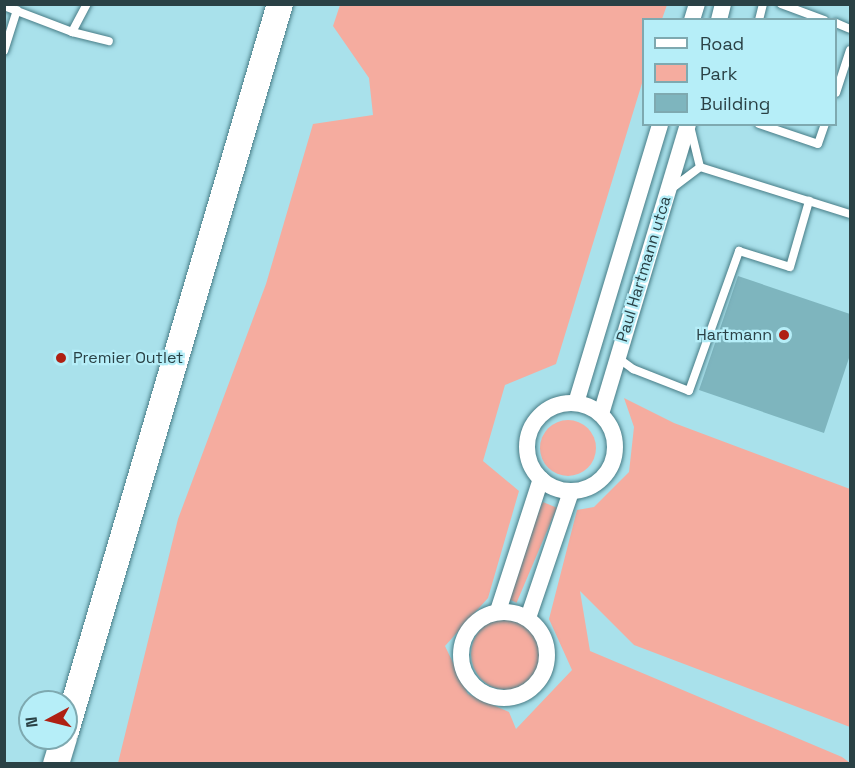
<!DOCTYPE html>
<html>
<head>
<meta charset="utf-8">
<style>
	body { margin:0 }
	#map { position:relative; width:855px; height:768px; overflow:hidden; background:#a9e1eb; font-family:"Space Grotesk",sans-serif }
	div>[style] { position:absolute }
	.green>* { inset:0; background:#f5ac9f; transform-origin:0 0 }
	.round { border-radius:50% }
	.building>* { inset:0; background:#7eb5be }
	.roads { filter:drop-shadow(0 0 2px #477c86) drop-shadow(0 0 2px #477c86) }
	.service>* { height:8px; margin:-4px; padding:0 4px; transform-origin:4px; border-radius:4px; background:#fff }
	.minor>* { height:16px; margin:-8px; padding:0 8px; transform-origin:8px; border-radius:8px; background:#fff }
	.minor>.ring { margin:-8px; padding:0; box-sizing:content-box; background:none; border:16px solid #fff; border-radius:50% }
	.primary>* { height:26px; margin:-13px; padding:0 13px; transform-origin:13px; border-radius:13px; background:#fff }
	.dots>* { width:16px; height:16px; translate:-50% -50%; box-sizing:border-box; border:3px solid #b6eef8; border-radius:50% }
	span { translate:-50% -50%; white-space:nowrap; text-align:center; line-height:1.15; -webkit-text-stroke:4.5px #b6eef8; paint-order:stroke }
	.street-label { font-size:16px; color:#2a4145 }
	.poi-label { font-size:16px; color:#2a4145 }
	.right { translate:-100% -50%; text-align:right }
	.left { translate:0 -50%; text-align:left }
	.frame { position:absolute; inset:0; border:6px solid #2a4145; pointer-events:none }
	.legend { position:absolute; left:642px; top:18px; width:195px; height:108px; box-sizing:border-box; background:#b6eef8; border:2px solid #7ea9b0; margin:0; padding:8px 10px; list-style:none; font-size:18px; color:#2a4145 }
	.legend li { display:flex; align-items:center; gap:12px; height:30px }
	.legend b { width:30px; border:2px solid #7ea9b0 }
	.north { position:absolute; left:18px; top:690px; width:60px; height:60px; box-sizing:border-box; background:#b6eef8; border:2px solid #7ea9b0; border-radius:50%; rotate:263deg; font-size:16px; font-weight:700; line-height:24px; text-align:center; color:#2a4145 }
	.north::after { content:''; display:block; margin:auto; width:21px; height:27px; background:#af2013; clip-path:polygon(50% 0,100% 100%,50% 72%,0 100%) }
</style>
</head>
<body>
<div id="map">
	<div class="green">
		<div style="clip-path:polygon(340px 5px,667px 5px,662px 19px,644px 20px,643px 80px,556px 364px,505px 385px,483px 461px,519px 491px,488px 598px,445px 646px,468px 694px,509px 712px,516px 729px,572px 670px,549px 619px,577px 510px,594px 507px,629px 472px,634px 427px,624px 398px,674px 423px,850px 489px,850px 727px,634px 645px,580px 591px,590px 651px,842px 757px,850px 763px,118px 763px,178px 519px,266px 284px,313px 124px,373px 115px,369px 78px,333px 26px)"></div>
		<div class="round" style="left:540px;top:420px;width:56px;height:56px"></div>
		<div style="left:543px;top:502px;width:15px;height:103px;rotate:23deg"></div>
		<div class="round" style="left:471px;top:618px;width:72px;height:72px"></div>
	</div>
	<div class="building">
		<div style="clip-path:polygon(738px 276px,850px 314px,850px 355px,824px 433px,699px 390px)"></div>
	</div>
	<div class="roads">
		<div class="service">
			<div style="left:781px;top:4px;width:46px;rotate:20.4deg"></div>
			<div style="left:4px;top:6px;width:73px;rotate:20.9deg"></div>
			<div style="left:72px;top:32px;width:38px;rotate:14deg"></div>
			<div style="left:759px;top:20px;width:16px;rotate:-76deg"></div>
			<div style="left:836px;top:23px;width:15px;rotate:23deg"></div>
			<div style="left:72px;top:32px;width:32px;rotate:-62deg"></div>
			<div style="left:4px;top:51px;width:43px;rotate:-72.4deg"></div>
			<div style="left:836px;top:93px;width:45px;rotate:-72deg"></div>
			<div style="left:759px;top:124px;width:62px;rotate:18.7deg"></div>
			<div style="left:818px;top:144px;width:21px;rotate:-71deg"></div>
			<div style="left:690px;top:126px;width:42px;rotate:76.3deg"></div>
			<div style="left:700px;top:167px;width:157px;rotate:17.4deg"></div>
			<div style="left:671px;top:189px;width:36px;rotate:-37deg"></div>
			<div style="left:618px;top:358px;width:19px;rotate:36deg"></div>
			<div style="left:633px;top:369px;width:60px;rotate:21.4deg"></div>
			<div style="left:689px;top:391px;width:149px;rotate:-70.3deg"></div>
			<div style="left:739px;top:251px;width:53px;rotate:17.4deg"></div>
			<div style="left:790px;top:267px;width:69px;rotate:-73.9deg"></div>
		</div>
		<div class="minor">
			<div style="left:692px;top:20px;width:17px;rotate:-73deg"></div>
			<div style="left:719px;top:20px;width:16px;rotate:-76deg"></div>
			<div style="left:576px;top:403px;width:291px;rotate:-73.2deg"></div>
			<div class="ring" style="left:527px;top:403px;width:72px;height:72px"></div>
			<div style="left:601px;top:414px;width:303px;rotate:-73.3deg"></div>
			<div style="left:498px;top:611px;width:139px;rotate:-72deg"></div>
			<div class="ring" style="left:461px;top:612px;width:70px;height:70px"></div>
			<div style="left:528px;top:618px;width:133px;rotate:-71.2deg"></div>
		</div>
		<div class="primary">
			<div style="left:66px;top:731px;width:758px;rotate:-73.6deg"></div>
			<div style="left:56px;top:764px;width:27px;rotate:-73deg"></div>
		</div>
	</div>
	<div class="dots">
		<div style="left:784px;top:335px;background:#af2013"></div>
		<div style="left:61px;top:358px;background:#af2013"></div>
	</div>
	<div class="street-label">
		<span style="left:644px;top:269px;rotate:-73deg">Paul Hartmann utca</span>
	</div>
	<div class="poi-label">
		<span class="right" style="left:772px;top:335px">Hartmann</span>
		<span class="left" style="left:73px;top:358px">Premier Outlet</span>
	</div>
	<div class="frame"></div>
	<ul class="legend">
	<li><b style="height:8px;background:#fff"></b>Road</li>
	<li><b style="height:16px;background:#f5ac9f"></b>Park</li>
	<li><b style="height:16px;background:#7eb5be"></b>Building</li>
	</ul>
	<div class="north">N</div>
</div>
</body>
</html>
